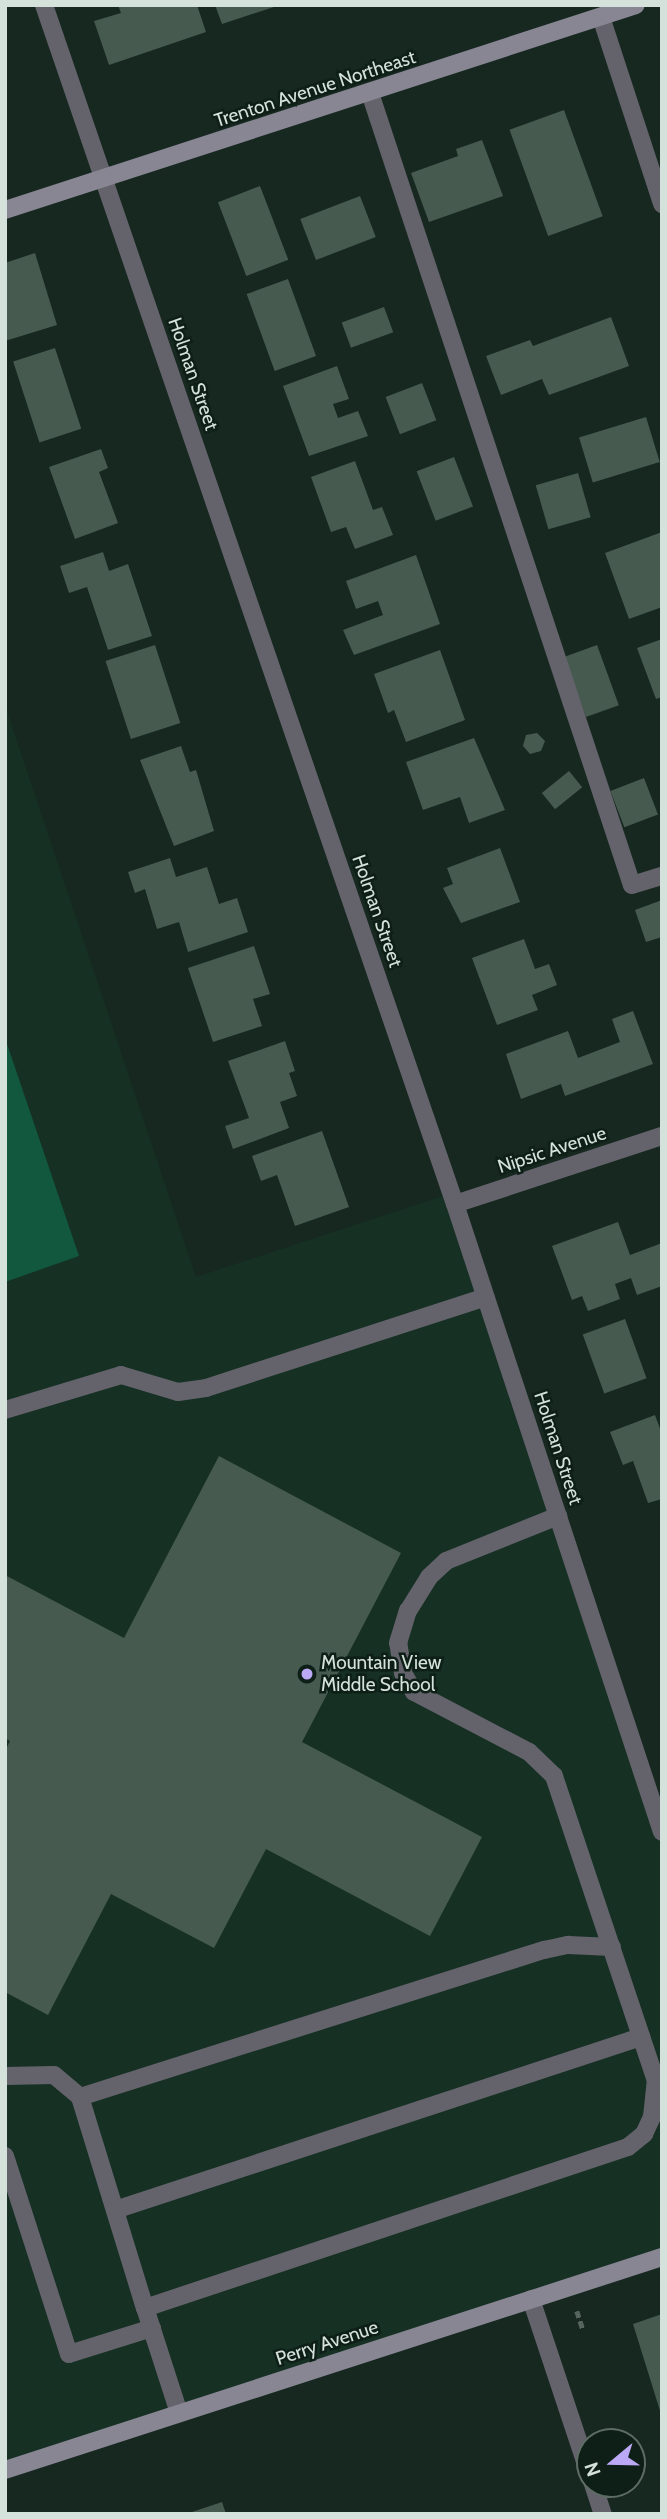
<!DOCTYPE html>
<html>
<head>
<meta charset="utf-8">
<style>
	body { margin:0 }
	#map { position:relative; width:667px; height:2519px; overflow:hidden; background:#162820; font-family:Cabin,sans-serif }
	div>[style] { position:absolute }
	.built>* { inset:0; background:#163024 }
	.green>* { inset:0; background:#12583e }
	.building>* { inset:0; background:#465a50; transform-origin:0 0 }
	.path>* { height:4.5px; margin-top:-2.25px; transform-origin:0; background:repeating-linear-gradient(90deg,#56665f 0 7px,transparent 0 10.5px) }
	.service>* { height:18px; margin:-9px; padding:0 9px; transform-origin:9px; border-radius:9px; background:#64636b }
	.minor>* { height:18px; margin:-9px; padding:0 9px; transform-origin:9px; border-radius:9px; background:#64636b }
	.secondary>* { height:18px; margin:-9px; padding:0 9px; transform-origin:9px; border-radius:9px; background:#898694 }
	.dots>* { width:19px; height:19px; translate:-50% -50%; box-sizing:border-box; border:4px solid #0d1f16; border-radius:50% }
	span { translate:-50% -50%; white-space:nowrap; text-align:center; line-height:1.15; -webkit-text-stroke:5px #0d1f16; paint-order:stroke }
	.street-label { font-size:19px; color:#d5e1db }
	.poi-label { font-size:19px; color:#d5e1db }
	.left { translate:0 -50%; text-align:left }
	.frame { position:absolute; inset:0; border:7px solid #d5e1db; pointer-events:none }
	.north { position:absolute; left:576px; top:2428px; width:70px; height:70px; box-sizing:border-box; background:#0d1f16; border:2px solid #5d6d65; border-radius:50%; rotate:251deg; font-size:19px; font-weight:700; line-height:28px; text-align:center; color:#d5e1db }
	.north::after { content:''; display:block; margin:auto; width:24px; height:32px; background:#bca9f5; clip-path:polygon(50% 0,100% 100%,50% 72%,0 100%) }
</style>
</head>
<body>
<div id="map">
	<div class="built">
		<div style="clip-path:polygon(5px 705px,196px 1277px,452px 1193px,662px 1832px,662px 2257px,5px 2470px)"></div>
	</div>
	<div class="green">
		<div style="clip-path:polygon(5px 1038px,79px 1256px,5px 1282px)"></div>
	</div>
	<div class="building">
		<div style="clip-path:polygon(118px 5px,197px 5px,206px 32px,109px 65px,94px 21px,121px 13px)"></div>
		<div style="clip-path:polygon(215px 5px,277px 5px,277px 6px,222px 24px)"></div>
		<div style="left:564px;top:110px;width:113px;height:58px;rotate:70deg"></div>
		<div style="clip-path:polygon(482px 140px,503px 196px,429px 222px,411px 173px,458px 156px,456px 149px)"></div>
		<div style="left:260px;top:186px;width:79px;height:45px;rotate:69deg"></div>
		<div style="left:360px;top:196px;width:44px;height:64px;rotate:69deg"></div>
		<div style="clip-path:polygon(35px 253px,57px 325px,5px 341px,5px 263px)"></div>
		<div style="left:288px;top:279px;width:82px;height:44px;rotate:70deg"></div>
		<div style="left:384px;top:307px;width:27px;height:45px;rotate:70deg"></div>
		<div style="clip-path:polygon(611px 317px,629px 366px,549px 395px,542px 379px,501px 395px,486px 356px,530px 340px,533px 346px)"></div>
		<div style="left:55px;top:348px;width:85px;height:44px;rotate:72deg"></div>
		<div style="clip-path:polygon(337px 366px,349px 399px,333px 404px,338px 418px,358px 411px,368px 436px,309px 456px,283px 386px)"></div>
		<div style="left:422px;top:383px;width:40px;height:39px;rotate:69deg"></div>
		<div style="left:646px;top:417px;width:47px;height:70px;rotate:73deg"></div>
		<div style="clip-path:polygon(101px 449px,108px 468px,99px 472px,118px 523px,75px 539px,49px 467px)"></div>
		<div style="left:454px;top:457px;width:53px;height:40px;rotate:69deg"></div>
		<div style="clip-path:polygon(355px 461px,373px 510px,382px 507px,393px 535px,355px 549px,346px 527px,331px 532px,311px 477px)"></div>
		<div style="left:578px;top:473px;width:46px;height:44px;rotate:74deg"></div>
		<div style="clip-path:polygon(662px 532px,662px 607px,629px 619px,605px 553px)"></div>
		<div style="clip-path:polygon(103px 552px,109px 571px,128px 564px,152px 636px,108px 650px,87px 587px,69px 593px,60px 566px)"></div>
		<div style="clip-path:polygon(416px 555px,440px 624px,354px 655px,343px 630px,383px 615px,378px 601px,356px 609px,346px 581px)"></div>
		<div style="clip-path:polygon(662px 639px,662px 697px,656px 699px,637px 648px)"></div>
		<div style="left:155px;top:645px;width:82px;height:52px;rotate:72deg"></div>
		<div style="left:597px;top:645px;width:64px;height:35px;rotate:70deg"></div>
		<div style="clip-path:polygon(440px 650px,465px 720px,406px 742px,394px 710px,388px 713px,374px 674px)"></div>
		<div style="clip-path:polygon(537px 733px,545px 741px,541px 751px,530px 754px,523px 746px,526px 735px)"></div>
		<div style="clip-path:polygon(474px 738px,505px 810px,469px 823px,460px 797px,423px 810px,406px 762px)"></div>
		<div style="clip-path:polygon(181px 746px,190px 772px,196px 770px,214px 831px,174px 846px,140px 760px)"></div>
		<div style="left:569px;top:771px;width:21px;height:35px;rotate:51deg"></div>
		<div style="left:644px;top:778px;width:39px;height:36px;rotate:69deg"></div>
		<div style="clip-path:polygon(500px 848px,520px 902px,461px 923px,443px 888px,453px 884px,447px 868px)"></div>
		<div style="clip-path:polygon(170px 858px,176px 877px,207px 867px,219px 904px,237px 898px,248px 932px,188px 952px,179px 922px,157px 929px,145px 889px,135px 893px,128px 872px)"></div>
		<div style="clip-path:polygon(662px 900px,662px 937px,646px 942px,635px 910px)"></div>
		<div style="clip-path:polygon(524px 939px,535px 969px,549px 964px,557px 985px,532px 995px,538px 1010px,497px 1025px,472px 958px)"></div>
		<div style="clip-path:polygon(254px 946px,270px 994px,253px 999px,262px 1026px,213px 1042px,188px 968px)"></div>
		<div style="clip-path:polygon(633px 1011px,653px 1064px,565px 1096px,561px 1084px,521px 1099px,506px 1054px,568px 1031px,578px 1058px,620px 1042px,612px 1019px)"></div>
		<div style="clip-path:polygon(285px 1041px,295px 1071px,289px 1073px,297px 1096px,280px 1102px,289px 1128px,233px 1149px,225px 1126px,249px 1118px,228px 1061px)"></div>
		<div style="clip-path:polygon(322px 1131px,349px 1207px,295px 1226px,277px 1175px,261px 1181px,252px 1156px)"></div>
		<div style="clip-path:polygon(618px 1222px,630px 1255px,662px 1243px,662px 1286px,637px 1295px,631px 1278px,615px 1284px,620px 1299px,588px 1311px,582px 1296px,572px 1300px,552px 1246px)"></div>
		<div style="left:625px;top:1319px;width:63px;height:45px;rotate:70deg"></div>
		<div style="clip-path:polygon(655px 1415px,662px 1434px,662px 1499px,648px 1503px,633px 1461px,623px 1465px,610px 1432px)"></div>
		<div style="clip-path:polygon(219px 1456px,401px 1553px,302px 1742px,482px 1837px,430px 1936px,266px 1849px,214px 1948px,111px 1894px,48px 2015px,5px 1992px,5px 1751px,10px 1741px,5px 1738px,5px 1575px,124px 1638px)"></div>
		<div style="clip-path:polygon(662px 2314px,662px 2414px,661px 2414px,633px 2324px)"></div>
		<div style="clip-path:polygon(222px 2502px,226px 2514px,189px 2514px,189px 2513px)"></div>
	</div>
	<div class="path">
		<div style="left:577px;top:2311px;width:20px;rotate:72deg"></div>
	</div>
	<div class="service">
		<div style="left:370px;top:93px;width:834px;rotate:71.7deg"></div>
		<div style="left:632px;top:885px;width:31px;rotate:-17deg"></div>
		<div style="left:5px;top:1410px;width:121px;rotate:-16.8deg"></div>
		<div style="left:121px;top:1375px;width:59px;rotate:16.6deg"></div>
		<div style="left:178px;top:1392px;width:28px;rotate:-8deg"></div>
		<div style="left:206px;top:1388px;width:294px;rotate:-18deg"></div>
		<div style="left:5px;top:2076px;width:49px;rotate:-1.2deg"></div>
		<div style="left:54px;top:2075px;width:34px;rotate:40deg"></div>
		<div style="left:80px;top:2097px;width:221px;rotate:72.9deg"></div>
		<div style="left:80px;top:2097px;width:487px;rotate:-17.6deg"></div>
		<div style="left:544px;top:1950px;width:25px;rotate:-12deg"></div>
		<div style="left:568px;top:1945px;width:44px;rotate:2.6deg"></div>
		<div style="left:5px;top:2156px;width:208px;rotate:72.1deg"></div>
		<div style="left:69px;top:2354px;width:87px;rotate:-17.4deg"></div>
		<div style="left:115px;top:2210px;width:554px;rotate:-18.21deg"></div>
		<div style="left:179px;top:2413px;width:110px;rotate:-107.9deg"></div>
		<div style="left:145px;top:2308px;width:509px;rotate:-18.43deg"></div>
		<div style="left:628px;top:2147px;width:21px;rotate:-39deg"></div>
		<div style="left:644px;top:2134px;width:19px;rotate:-65deg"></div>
		<div style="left:652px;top:2117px;width:36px;rotate:-84deg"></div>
		<div style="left:656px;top:2081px;width:322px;rotate:-108.5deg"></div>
		<div style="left:554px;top:1776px;width:35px;rotate:-136deg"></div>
		<div style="left:529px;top:1752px;width:130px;rotate:-152.4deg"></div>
		<div style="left:414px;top:1692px;width:22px;rotate:-120deg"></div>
		<div style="left:403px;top:1673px;width:30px;rotate:-99deg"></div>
		<div style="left:398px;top:1643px;width:34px;rotate:-73deg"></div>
		<div style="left:408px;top:1611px;width:40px;rotate:-58deg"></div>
		<div style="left:429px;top:1577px;width:23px;rotate:-43deg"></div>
		<div style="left:446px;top:1561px;width:121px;rotate:-21.9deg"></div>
	</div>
	<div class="minor">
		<div style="left:44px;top:5px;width:1267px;rotate:71.08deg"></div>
		<div style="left:455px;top:1204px;width:661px;rotate:71.76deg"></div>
		<div style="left:601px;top:17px;width:197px;rotate:71.9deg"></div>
		<div style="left:455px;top:1204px;width:218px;rotate:-18.2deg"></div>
		<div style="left:531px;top:2299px;width:187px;rotate:71.6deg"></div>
		<div style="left:593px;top:2484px;width:32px;rotate:72deg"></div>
	</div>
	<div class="secondary">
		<div style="left:5px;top:210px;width:663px;rotate:-18deg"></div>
		<div style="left:5px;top:2470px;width:691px;rotate:-17.96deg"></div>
	</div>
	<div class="dots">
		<div style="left:307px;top:1674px;background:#bca9f5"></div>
	</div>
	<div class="street-label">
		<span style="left:315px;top:89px;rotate:-18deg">Trenton Avenue Northeast</span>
		<span style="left:193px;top:374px;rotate:71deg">Holman Street</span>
		<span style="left:377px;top:911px;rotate:71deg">Holman Street</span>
		<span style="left:552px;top:1150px;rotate:-18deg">Nipsic Avenue</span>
		<span style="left:558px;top:1448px;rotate:72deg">Holman Street</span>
		<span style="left:327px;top:2343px;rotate:-18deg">Perry Avenue</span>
	</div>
	<div class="poi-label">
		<span class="left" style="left:321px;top:1674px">Mountain View<br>Middle School</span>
	</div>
	<div class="frame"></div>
	<div class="north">N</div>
</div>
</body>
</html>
